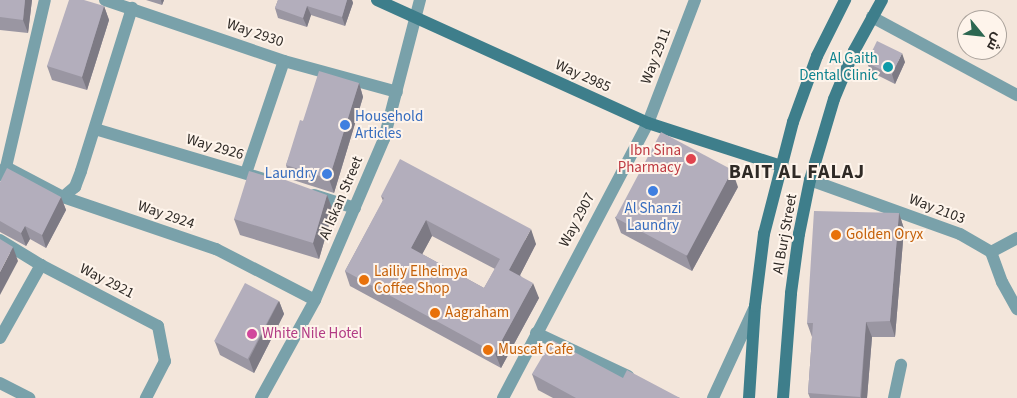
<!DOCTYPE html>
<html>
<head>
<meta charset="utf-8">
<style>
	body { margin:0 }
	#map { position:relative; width:1017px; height:398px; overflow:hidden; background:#f3e6db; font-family:"Source Sans 3",Cairo,sans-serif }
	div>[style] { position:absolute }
	.street>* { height:12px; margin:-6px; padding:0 6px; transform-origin:6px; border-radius:6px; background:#79a1aa }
	.secondary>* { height:12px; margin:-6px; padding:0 6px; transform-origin:6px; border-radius:6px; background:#3e7e8b }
	.wall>* { inset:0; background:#9a96a2 }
	.shaded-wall>* { inset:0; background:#7d7a84 }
	.building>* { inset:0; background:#b3aebc; transform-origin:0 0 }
	.dots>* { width:14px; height:14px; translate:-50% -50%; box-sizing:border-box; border:2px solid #fef4eb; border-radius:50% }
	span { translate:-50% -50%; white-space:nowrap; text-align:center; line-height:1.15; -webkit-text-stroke:4px #fef4eb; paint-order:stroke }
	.street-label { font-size:15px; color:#2f2a26 }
	.culture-label { font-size:15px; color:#0d838f }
	.right { translate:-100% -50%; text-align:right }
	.shop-label { font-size:15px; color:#366cbe }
	.left { translate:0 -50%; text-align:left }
	.health-label { font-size:15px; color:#be3a42 }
	.food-label { font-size:15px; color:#c56008 }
	.hotel-label { font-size:15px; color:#b23c85 }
	.district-label { font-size:20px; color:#2f2a26; font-weight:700; letter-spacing:1px }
	.north { position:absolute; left:957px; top:10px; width:50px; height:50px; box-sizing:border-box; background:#fef4eb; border:1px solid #aba39c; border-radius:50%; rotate:118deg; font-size:14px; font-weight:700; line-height:20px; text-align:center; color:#2f2a26 }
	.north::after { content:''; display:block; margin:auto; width:18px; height:22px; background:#2c6751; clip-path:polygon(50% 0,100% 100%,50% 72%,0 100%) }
</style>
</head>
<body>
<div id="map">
	<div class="street">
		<div style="left:105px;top:0;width:189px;rotate:18.8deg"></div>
		<div style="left:284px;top:61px;width:117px;rotate:15.3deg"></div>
		<div style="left:872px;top:17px;width:165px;rotate:28.3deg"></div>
		<div style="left:95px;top:129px;width:176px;rotate:16.5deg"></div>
		<div style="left:6px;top:167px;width:64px;rotate:27.8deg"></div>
		<div style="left:63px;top:197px;width:162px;rotate:18.8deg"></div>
		<div style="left:216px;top:249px;width:111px;rotate:27.3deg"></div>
		<div style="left:246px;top:173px;width:118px;rotate:-71.3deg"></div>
		<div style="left:0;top:175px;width:10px;rotate:-53deg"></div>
		<div style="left:6px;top:167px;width:171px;rotate:-76.9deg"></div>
		<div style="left:810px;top:180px;width:159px;rotate:19.8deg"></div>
		<div style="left:960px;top:234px;width:36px;rotate:30deg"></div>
		<div style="left:991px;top:252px;width:32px;rotate:70deg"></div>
		<div style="left:1002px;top:282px;width:31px;rotate:61deg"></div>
		<div style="left:314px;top:195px;width:43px;rotate:17.6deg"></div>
		<div style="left:63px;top:197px;width:16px;rotate:-40deg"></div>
		<div style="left:75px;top:187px;width:17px;rotate:-69deg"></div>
		<div style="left:81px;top:171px;width:171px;rotate:-72.6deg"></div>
		<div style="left:0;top:240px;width:48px;rotate:31.4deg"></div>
		<div style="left:41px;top:265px;width:132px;rotate:27.5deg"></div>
		<div style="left:158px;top:326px;width:36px;rotate:79deg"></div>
		<div style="left:165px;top:361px;width:42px;rotate:117.2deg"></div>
		<div style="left:991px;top:252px;width:30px;rotate:-28deg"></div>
		<div style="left:536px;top:333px;width:102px;rotate:25.1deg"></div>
		<div style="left:0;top:338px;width:84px;rotate:-60.7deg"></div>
		<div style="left:0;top:383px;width:33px;rotate:27deg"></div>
		<div style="left:261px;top:398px;width:112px;rotate:-61.1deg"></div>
		<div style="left:315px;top:300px;width:175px;rotate:-66.8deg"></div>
		<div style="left:384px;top:139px;width:144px;rotate:-75.5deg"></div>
		<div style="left:503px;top:398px;width:311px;rotate:-62.2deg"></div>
		<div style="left:648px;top:123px;width:132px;rotate:-69.1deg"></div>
		<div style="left:713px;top:398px;width:98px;rotate:-65.3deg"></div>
		<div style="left:894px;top:398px;width:34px;rotate:-78deg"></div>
	</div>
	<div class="secondary">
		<div style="left:377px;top:0;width:298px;rotate:24.4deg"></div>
		<div style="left:648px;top:123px;width:140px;rotate:17.9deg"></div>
		<div style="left:749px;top:398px;width:92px;rotate:-86.3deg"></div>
		<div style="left:755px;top:306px;width:73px;rotate:-82.9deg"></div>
		<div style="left:764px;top:234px;width:116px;rotate:-75.5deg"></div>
		<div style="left:793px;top:122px;width:70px;rotate:-70deg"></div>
		<div style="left:817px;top:56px;width:63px;rotate:-63.4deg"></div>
		<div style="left:783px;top:398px;width:105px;rotate:-85.6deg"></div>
		<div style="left:791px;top:293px;width:60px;rotate:-82.3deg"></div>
		<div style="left:799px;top:234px;width:55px;rotate:-78.5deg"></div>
		<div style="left:810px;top:180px;width:84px;rotate:-73.5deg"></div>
		<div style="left:834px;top:99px;width:52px;rotate:-67.4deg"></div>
		<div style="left:854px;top:51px;width:58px;rotate:-61.2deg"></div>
	</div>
	<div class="wall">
		<div style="clip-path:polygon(0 0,32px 0,28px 33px,0 30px)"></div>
		<div style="clip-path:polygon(146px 0,164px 0,162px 5px)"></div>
		<div style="clip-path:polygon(278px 0,352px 0,353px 3px,345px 26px,311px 15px,307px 27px,278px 18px,275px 8px)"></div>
		<div style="clip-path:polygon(104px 6px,109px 20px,87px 90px,52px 80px,47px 66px)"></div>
		<div style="clip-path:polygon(905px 62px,895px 84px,871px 72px,867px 63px)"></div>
		<div style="clip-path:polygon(359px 83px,363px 97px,334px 193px,290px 179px,286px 165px,303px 121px)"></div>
		<div style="clip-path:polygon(0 182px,61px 197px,66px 210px,46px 248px,30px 239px,26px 246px,0 232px)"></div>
		<div style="clip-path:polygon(738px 187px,692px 271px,621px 233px,615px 217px)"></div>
		<div style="clip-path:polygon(327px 195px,333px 211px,319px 259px,240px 235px,234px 219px)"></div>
		<div style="clip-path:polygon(evenodd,381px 196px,536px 244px,520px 275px,539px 298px,501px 368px,350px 286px,345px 271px,383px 201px,381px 196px,432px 236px,495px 269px,484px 288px,422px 254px,432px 236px)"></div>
		<div style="clip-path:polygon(899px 213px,904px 229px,895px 337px,872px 337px,867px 398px,810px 398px,808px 393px,812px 337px,807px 323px)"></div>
		<div style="clip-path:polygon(279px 301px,284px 314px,254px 373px,220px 355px,215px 342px)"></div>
		<div style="clip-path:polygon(532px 374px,623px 378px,680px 398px,553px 398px,538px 390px)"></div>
	</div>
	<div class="shaded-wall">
		<div style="clip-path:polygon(25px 0,32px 0,28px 33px,23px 20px)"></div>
		<div style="clip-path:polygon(161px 0,164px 0,162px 5px)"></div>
		<div style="clip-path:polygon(347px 0,352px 0,353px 3px,345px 26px,342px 17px)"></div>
		<div style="clip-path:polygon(104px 6px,109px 20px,87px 90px,82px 77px)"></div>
		<div style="clip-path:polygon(307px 6px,311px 15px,307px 27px,303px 18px)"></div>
		<div style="clip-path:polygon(902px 53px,905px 62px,895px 84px,892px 74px)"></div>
		<div style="clip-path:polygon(359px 83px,363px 97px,334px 193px,329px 179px)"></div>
		<div style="clip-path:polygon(732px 170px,738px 187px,692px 271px,686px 255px)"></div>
		<div style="clip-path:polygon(327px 195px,333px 211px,319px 259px,313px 243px)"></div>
		<div style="clip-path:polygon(61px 197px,66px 210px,46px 248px,42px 235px)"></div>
		<div style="clip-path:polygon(899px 213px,904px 229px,895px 337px,890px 321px)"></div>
		<div style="clip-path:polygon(426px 220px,432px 236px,417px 264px,411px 248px)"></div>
		<div style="clip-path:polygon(25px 226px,30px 239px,26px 246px,21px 233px)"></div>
		<div style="clip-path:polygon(531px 229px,536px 244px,515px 285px,509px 270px)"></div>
		<div style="clip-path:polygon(13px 247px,18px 261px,0 295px,0 272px)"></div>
		<div style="clip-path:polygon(533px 283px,539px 298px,501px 368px,495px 353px)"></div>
		<div style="clip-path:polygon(279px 301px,284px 314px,254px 373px,249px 359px)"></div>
		<div style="clip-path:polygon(866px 322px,872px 337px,867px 398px,861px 398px)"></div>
	</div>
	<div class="building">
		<div style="clip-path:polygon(0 0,25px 0,23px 20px,0 17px)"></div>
		<div style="clip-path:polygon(69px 0,84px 0,104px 6px,82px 77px,47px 66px)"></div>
		<div style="clip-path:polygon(278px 0,347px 0,342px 17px,307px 6px,303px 18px,275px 8px)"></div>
		<div style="left:877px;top:41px;width:28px;height:24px;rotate:26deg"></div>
		<div style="clip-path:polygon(319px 71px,359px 83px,329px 179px,286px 165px,300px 120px,303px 121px)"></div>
		<div style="left:661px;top:132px;width:81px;height:97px;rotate:28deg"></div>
		<div style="clip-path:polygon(evenodd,400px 159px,531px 229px,509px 270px,533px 283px,495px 353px,345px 271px,384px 198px,381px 196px,400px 159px,426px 220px,500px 259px,484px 288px,411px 248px,426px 220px)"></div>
		<div style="clip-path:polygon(7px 168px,61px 197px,42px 235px,25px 226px,21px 233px,0 221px,0 182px)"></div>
		<div style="clip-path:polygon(249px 171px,279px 180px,280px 178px,327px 195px,313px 243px,234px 219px)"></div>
		<div style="clip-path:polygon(814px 211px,899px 213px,890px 321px,866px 322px,860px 397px,808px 393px,813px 323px,807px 323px)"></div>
		<div style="clip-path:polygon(0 239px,13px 247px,0 272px)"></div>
		<div style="left:245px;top:283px;width:38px;height:66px;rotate:28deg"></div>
		<div style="clip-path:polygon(552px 340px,623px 378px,627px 370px,680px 398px,576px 398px,532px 374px)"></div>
	</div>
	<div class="dots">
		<div style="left:888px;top:67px;background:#0f9aa8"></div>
		<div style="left:345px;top:125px;background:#3f7fe0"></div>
		<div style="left:691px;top:159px;background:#e0444e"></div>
		<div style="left:327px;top:174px;background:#3f7fe0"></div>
		<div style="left:653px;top:191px;background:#3f7fe0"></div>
		<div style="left:836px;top:235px;background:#e8710a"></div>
		<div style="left:364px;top:280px;background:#e8710a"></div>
		<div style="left:435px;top:313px;background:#e8710a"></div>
		<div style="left:252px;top:334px;background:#d1479c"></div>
		<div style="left:488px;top:350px;background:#e8710a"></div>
	</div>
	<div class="street-label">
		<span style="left:255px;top:33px;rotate:19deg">Way 2930</span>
		<span style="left:656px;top:56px;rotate:-69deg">Way 2911</span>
		<span style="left:583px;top:76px;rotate:24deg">Way 2985</span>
		<span style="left:215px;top:147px;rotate:16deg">Way 2926</span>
		<span style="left:341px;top:198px;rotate:-67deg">Al Iskan Street</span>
		<span style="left:937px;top:209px;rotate:21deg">Way 2103</span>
		<span style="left:166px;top:215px;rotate:19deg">Way 2924</span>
		<span style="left:577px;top:220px;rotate:-62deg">Way 2907</span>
		<span style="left:785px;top:234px;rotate:-80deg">Al Burj Street</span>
		<span style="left:107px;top:281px;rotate:27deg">Way 2921</span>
	</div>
	<div class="culture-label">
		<span class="right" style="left:878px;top:67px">Al Gaith<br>Dental Clinic</span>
	</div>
	<div class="shop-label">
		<span class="left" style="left:355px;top:125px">Household<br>Articles</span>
		<span class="right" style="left:317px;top:174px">Laundry</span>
		<span style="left:653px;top:217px">Al Shanzi<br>Laundry</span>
	</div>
	<div class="health-label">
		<span class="right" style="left:681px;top:159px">Ibn Sina<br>Pharmacy</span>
	</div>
	<div class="food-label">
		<span class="left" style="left:846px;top:235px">Golden Oryx</span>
		<span class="left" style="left:374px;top:280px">Lailiy Elhelmya<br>Coffee Shop</span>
		<span class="left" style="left:445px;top:313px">Aagraham</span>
		<span class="left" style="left:498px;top:350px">Muscat Cafe</span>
	</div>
	<div class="hotel-label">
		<span class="left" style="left:262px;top:334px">White Nile Hotel</span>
	</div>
	<div class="district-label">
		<span style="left:797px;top:172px">BAIT AL FALAJ</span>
	</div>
	<div class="north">ش</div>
</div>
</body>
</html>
